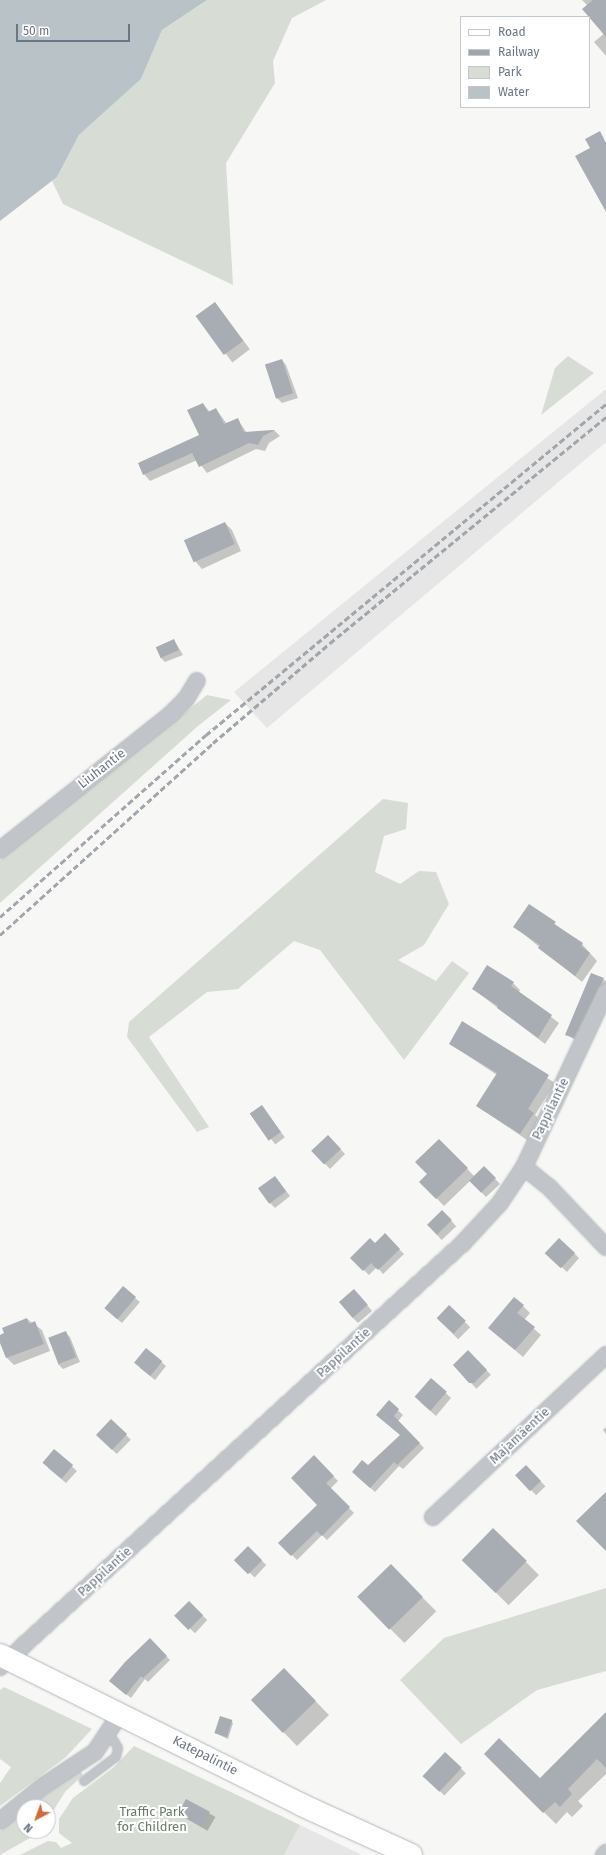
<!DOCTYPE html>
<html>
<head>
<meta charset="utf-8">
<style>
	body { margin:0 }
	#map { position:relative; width:606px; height:1855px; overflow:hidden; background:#f7f7f5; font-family:"Fira Sans",sans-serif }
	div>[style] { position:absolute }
	.built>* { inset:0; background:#e5e6e5 }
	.green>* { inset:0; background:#d7dcd5 }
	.water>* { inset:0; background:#b9c2c7 }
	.shadow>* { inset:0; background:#0003; transform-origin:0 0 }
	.building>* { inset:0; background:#a7adb3; transform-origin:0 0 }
	.roads { filter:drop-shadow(0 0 1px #b2b6bb) drop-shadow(0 0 1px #b2b6bb) }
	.lane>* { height:8px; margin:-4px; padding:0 4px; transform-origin:4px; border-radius:4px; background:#c1c4c8 }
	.street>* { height:16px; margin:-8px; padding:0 8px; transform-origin:8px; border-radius:8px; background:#c1c4c8 }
	.secondary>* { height:22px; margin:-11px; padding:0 11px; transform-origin:11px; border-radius:11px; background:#fff }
	.rail>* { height:3px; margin-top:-1.5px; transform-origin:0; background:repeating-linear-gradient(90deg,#a1a6ac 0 6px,transparent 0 9px) }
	span { translate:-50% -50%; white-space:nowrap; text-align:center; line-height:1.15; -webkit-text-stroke:4px #fff; paint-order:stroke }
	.street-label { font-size:13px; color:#6a7683 }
	.park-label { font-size:13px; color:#6a7b68 }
	.legend { position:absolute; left:460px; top:16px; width:130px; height:92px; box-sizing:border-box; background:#fff; border:1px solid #c3c8cd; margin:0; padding:5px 7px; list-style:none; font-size:12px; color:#6a7683 }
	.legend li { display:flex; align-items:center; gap:8px; height:20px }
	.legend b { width:20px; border:1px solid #c3c8cd }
	.north { position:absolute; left:16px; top:1799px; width:40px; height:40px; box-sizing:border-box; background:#fff; border:1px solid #c3c8cd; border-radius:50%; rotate:221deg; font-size:11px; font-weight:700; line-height:16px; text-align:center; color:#6a7683 }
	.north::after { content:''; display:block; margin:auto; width:14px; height:18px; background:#d06a3d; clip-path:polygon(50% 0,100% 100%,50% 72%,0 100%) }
	.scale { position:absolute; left:16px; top:24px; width:114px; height:18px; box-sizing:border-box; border:2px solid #6a7683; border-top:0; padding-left:5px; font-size:12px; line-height:14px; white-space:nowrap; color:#6a7683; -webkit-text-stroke:3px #fff; paint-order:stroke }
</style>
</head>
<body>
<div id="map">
	<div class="built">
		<div style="clip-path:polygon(606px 389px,606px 442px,267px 728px,234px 692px)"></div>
		<div style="clip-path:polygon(300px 1825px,362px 1855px,284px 1855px)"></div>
	</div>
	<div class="green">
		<div style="clip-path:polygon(207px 0,326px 0,292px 18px,273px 61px,275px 83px,226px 163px,233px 285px,63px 204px,52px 181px,57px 177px,79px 135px,141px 79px,162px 30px)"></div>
		<div style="clip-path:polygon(568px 356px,594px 373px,541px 415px,555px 368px)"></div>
		<div style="clip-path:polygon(207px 695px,231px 700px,198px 726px,0 903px,0 860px)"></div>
		<div style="clip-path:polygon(383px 799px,408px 803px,406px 829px,384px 836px,375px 872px,400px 884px,419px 871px,436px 872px,449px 904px,424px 945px,398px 960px,436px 981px,452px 961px,469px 973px,404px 1060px,320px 950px,294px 941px,238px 989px,207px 992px,149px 1037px,209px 1127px,197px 1132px,127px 1037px,129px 1022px)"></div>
		<div style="clip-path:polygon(606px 1588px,606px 1671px,537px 1690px,461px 1744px,400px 1680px,444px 1638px)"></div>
		<div style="clip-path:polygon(4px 1687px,92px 1729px,66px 1757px,0 1806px,0 1783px,11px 1767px,0 1759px,0 1690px)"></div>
		<div style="clip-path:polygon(134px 1746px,300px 1825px,284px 1855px,20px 1855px,48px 1841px,56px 1842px,61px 1848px,72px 1843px,59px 1833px,59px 1819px,73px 1798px,113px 1768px)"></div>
		<div style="clip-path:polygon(79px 1769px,83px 1775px,65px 1792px,48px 1819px,48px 1807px,30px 1807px)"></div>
		<div style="clip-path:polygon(24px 1811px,24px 1831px,42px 1831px,0 1855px,0 1831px)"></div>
	</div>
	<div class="water">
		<div style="clip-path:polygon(0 0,207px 0,162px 30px,141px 79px,79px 135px,57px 177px,0 221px)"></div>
	</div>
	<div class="shadow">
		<div style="clip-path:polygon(582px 0,606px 0,606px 22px,588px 6px)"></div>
		<div style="clip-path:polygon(606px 32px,606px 56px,594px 42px)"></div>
		<div style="left:215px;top:303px;width:58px;height:22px;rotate:53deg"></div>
		<div style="clip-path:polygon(282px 360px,286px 365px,298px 398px,282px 403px,277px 398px)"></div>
		<div style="clip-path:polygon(203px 404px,210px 412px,216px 409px,227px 424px,237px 419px,247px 433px,274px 430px,280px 436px,269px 443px,265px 451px,256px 449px,207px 473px,197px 460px,150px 481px,144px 474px,201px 435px)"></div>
		<div style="clip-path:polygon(225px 523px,232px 530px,241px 551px,202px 569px,195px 561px)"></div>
		<div style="clip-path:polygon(174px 640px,183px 655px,165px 662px,160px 657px)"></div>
		<div style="clip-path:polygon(529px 905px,582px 944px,597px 961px,582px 982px,515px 927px)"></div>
		<div style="clip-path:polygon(592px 974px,606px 981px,606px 989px,579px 1042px,567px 1035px)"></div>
		<div style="clip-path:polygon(513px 983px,520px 990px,519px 992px,559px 1023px,545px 1044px,473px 989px)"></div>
		<div style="clip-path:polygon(462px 1023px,555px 1083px,535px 1115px,540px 1120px,527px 1140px,477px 1106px,497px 1075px,450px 1044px)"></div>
		<div style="left:262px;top:1107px;width:38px;height:12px;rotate:53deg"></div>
		<div style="clip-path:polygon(439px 1140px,474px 1176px,484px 1167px,500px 1184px,486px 1197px,470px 1181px,444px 1206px,421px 1182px,429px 1174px)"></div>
		<div style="clip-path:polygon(333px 1141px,345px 1154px,330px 1169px,313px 1151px)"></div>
		<div style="clip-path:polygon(275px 1177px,290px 1196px,275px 1208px,270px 1203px)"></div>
		<div style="left:442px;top:1211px;width:21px;height:20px;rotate:47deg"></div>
		<div style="clip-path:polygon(385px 1235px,404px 1254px,383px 1274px,377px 1267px,369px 1275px,351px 1258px,375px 1244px)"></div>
		<div style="clip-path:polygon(574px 1253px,579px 1258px,567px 1272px,552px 1258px)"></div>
		<div style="clip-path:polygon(359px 1295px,372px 1311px,358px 1323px,353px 1318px)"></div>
		<div style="clip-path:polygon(135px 1298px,140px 1302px,122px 1323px,110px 1313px)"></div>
		<div style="left:449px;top:1306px;width:30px;height:17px;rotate:45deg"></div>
		<div style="clip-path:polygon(523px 1306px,530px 1313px,524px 1320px,541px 1335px,523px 1357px,489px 1328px)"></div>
		<div style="clip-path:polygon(27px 1319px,42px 1330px,50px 1351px,14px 1365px,7px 1358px,0 1336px)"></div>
		<div style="clip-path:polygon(66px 1333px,70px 1337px,80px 1362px,63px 1369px,58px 1364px)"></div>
		<div style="clip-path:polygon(146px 1349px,166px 1366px,155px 1380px,140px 1368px)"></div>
		<div style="left:468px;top:1351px;width:33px;height:20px;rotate:46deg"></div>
		<div style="clip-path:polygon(431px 1379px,451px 1398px,436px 1416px,420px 1402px)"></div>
		<div style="clip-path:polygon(389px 1402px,403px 1415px,398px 1421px,424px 1448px,403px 1469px,399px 1466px,375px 1492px,358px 1477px,401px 1436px)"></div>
		<div style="left:111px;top:1420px;width:28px;height:20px;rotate:45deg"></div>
		<div style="clip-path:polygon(606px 1427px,606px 1434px,603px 1430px)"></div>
		<div style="clip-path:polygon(54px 1450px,77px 1471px,66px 1483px,48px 1468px)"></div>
		<div style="clip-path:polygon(314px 1457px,338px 1481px,330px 1489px,354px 1513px,327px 1540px,322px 1535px,297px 1560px,280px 1543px,318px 1505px)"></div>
		<div style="left:526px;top:1466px;width:28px;height:13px;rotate:46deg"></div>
		<div style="left:493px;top:1529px;width:65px;height:43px;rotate:45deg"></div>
		<div style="left:248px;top:1548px;width:25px;height:17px;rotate:43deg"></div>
		<div style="left:391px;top:1566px;width:64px;height:45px;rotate:45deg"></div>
		<div style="left:189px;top:1603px;width:25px;height:18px;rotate:43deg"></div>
		<div style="clip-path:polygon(150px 1639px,170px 1660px,148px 1682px,145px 1679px,131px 1698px,115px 1685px)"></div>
		<div style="clip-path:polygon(298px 1683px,329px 1715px,297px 1746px,252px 1700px)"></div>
		<div style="clip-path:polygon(606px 1720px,606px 1774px,578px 1801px,583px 1806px,572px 1817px,567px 1812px,556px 1824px,485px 1754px,540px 1780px)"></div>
		<div style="clip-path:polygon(231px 1721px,233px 1723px,228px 1739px,215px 1733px)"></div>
		<div style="left:445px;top:1753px;width:29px;height:31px;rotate:44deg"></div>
		<div style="left:186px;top:1800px;width:34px;height:16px;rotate:30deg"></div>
	</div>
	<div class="building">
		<div style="clip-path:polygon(593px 0,606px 0,606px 37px,582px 9px)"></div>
		<div style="clip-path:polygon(600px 131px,606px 143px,606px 212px,575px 156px,590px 148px,585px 139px)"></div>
		<div style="left:215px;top:302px;width:48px;height:24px;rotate:54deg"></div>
		<div style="left:282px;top:359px;width:36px;height:18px;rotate:72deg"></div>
		<div style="clip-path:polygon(203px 403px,208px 412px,216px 408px,224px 424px,238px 418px,244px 432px,275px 430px,263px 436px,258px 445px,249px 443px,199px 467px,192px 453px,143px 475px,138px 463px,199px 435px,187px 410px)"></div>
		<div style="left:225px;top:522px;width:24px;height:45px;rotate:66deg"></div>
		<div style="left:174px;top:639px;width:12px;height:20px;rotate:66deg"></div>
		<div style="clip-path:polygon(529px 904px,556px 922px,554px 924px,583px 943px,581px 946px,590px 953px,575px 976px,538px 948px,540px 945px,513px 927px)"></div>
		<div style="clip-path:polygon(487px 965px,514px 982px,511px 986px,552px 1015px,538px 1038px,497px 1008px,498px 1006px,472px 989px)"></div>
		<div style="clip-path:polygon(591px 973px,604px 978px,574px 1038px,565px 1035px)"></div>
		<div style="clip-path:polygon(462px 1021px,549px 1075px,528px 1109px,534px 1113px,520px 1134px,476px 1106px,497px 1073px,449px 1044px)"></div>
		<div style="left:262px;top:1105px;width:33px;height:15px;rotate:55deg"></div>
		<div style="left:328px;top:1135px;width:19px;height:23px;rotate:47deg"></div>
		<div style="clip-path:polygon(439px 1139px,468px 1168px,436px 1199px,419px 1182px,427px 1174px,415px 1162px)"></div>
		<div style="left:484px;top:1166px;width:17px;height:21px;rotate:45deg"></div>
		<div style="left:275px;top:1176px;width:19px;height:21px;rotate:54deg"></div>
		<div style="left:442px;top:1210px;width:14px;height:21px;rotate:45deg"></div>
		<div style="clip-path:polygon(385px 1233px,400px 1249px,378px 1270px,371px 1263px,363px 1271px,350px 1258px,370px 1238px,375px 1243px)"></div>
		<div style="left:559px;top:1238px;width:22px;height:21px;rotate:43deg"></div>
		<div style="left:123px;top:1286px;width:17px;height:29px;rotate:40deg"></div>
		<div style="left:354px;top:1289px;width:21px;height:20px;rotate:49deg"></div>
		<div style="clip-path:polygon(514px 1297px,524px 1305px,517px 1313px,535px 1327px,515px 1350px,488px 1328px)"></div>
		<div style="left:449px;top:1305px;width:23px;height:18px;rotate:43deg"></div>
		<div style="clip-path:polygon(27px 1318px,29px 1324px,35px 1321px,44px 1344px,6px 1358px,0 1343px,0 1335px,4px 1333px,2px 1328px)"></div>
		<div style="left:66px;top:1331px;width:28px;height:19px;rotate:69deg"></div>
		<div style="left:146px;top:1348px;width:21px;height:19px;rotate:39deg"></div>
		<div style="clip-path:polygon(468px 1350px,487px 1370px,474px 1383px,469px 1383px,453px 1365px)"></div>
		<div style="left:431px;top:1378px;width:21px;height:25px;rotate:41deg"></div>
		<div style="clip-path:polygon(389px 1400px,399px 1409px,394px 1416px,420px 1443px,397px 1465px,394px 1462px,370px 1488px,352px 1472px,362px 1460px,368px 1465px,400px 1435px,376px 1415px)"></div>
		<div style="left:111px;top:1419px;width:22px;height:22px;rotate:43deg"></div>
		<div style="left:54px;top:1449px;width:25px;height:18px;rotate:40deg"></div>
		<div style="clip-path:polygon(314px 1455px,334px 1476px,326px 1483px,350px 1507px,322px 1536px,317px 1531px,291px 1556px,278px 1543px,317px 1505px,291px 1478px)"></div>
		<div style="left:526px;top:1465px;width:22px;height:15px;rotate:47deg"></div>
		<div style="clip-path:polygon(606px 1492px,606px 1551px,576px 1521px)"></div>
		<div style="left:493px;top:1528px;width:47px;height:45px;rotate:44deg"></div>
		<div style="left:248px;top:1546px;width:20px;height:20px;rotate:45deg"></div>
		<div style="left:391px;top:1564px;width:46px;height:47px;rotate:46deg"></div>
		<div style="left:189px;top:1601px;width:20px;height:21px;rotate:45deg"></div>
		<div style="clip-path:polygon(150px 1638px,167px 1656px,143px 1678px,141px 1676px,126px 1695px,109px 1681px,125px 1662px)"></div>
		<div style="left:284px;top:1668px;width:46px;height:46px;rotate:46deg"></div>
		<div style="clip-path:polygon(606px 1712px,606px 1768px,597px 1759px,568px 1789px,572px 1794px,560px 1807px,555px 1802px,543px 1813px,484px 1754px,499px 1738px,540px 1778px)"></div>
		<div style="left:220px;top:1716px;width:13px;height:18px;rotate:18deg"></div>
		<div style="left:445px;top:1752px;width:23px;height:33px;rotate:43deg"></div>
		<div style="left:186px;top:1799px;width:27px;height:17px;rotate:28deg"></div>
	</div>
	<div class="roads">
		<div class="lane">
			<div style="left:84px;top:1781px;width:40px;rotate:-37deg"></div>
			<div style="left:116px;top:1757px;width:9px;rotate:-77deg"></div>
			<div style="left:118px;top:1748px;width:8px;rotate:-120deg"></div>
			<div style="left:114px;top:1741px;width:9px;rotate:-144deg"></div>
		</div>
		<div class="street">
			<div style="left:0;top:850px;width:217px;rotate:-38.5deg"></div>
			<div style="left:170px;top:715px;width:23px;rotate:-45deg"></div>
			<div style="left:186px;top:699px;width:21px;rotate:-59deg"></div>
			<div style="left:524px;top:1167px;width:32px;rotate:39deg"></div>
			<div style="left:549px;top:1187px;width:83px;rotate:46.5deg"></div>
			<div style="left:433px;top:1517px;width:237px;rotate:-43.1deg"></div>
			<div style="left:0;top:1667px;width:628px;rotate:-42.48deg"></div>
			<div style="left:463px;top:1243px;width:54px;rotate:-47.2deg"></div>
			<div style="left:500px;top:1203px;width:43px;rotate:-56.3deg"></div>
			<div style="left:524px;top:1167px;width:193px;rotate:-64.9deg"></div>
			<div style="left:0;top:1821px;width:55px;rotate:-39.1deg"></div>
			<div style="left:43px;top:1786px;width:62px;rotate:-33.2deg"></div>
			<div style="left:95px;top:1752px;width:45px;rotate:-56.7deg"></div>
			<div style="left:604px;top:1855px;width:3px;rotate:-45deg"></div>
		</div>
		<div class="secondary">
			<div style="left:0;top:1655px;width:337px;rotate:26.4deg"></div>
			<div style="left:302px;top:1805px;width:120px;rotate:24.6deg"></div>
		</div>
	</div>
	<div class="rail">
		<div style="left:0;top:917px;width:275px;rotate:-41.5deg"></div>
		<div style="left:206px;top:735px;width:519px;rotate:-39.61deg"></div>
		<div style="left:0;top:935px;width:287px;rotate:-42deg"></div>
		<div style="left:213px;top:743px;width:154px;rotate:-40.5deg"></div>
		<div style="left:330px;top:643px;width:357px;rotate:-39.3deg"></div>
	</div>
	<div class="street-label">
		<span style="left:102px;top:769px;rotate:-38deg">Liuhantie</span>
		<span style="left:551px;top:1109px;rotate:-64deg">Pappilantie</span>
		<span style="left:344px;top:1353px;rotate:-42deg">Pappilantie</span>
		<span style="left:520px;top:1436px;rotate:-43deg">Majamäentie</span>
		<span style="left:105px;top:1572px;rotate:-42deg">Pappilantie</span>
		<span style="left:205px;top:1756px;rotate:27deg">Katepalintie</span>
	</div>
	<div class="park-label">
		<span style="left:152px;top:1820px">Traffic Park<br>for Children</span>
	</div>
	<ul class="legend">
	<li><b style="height:5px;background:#fff"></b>Road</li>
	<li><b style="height:5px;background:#a1a6ac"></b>Railway</li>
	<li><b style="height:11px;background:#d7dcd5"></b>Park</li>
	<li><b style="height:11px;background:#b9c2c7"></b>Water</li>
	</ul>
	<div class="north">N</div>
	<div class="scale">50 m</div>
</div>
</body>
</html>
